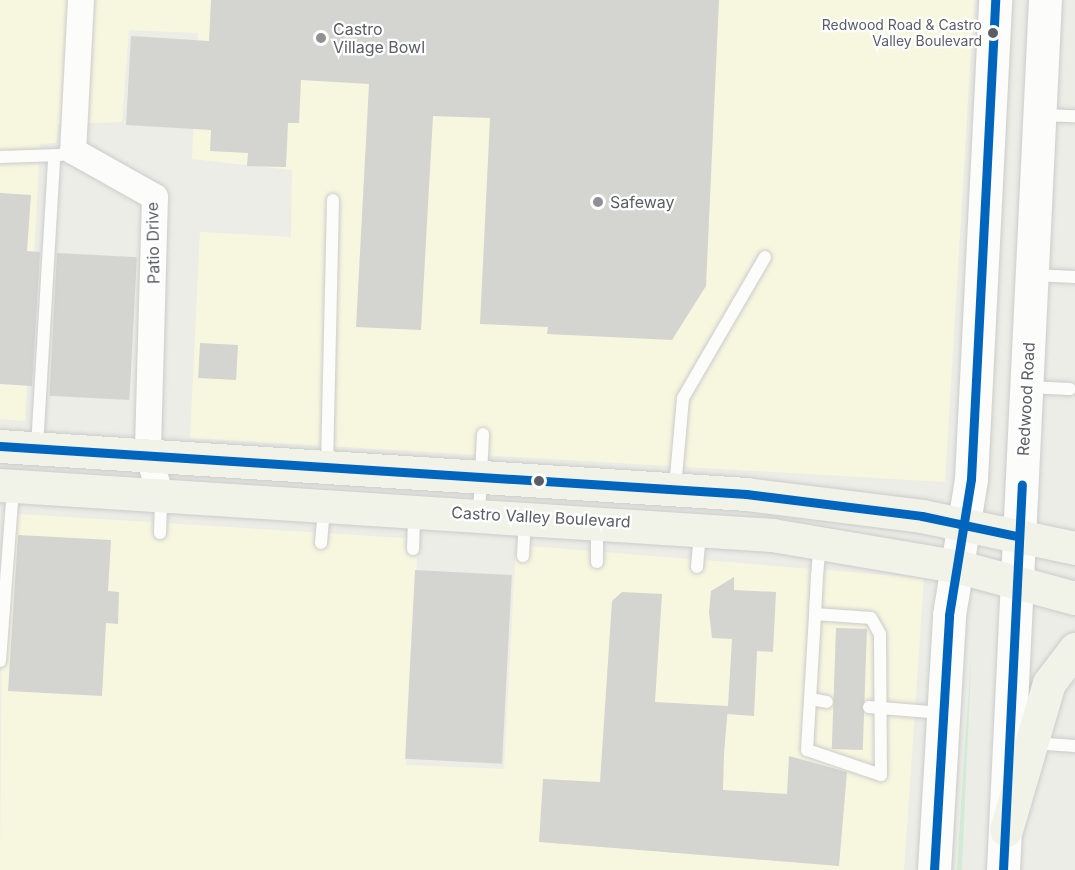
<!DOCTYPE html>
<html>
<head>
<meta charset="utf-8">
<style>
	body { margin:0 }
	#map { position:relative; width:1075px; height:870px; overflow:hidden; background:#edede7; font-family:Inter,sans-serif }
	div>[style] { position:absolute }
	.commercial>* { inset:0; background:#f7f7e0 }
	.green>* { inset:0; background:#d3ebd6 }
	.building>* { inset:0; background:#d4d4d0; transform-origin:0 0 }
	.roads { filter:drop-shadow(0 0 2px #cbcbcb) drop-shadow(0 0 2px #cbcbcb) }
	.service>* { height:12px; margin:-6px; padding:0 6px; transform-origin:6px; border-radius:6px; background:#fcfcfb }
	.minor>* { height:26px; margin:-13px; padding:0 13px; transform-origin:13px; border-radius:13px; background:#fcfcfb }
	.secondary>* { height:33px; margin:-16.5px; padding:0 16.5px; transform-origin:16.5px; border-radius:16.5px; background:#fcfcfb }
	.primary>* { height:33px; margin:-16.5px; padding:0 16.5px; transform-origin:16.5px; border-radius:16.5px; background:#f2f3e8 }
	.bus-1>* { height:9px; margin:-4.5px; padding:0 4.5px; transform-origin:4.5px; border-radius:4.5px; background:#0065bd }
	.dots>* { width:16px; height:16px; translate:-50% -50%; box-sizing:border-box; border:3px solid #fff; border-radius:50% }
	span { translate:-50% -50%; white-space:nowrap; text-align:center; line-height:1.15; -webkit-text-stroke:4.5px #fff; paint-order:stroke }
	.bus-label { font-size:14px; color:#5c5e66 }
	.right { translate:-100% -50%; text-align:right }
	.poi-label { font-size:16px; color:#5c5e66 }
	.left { translate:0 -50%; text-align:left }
	.street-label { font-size:16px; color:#5c5e66 }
</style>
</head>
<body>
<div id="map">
	<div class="commercial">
		<div style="clip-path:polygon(0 0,974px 0,945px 482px,190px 438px,200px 232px,291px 237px,292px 170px,192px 159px,198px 33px,129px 30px,122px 122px,58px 124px,56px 143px,40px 144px,25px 421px,0 419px)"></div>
		<div style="clip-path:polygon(3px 513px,418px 539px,406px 765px,504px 769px,516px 545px,924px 578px,904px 870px,0 870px)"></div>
	</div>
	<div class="green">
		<div style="clip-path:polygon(972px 646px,962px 870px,957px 870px,965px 742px)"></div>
	</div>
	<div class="building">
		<div style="clip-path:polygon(211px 0,719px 0,706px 286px,672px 340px,547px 334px,548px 327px,480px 324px,490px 118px,433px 116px,421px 330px,356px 327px,369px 84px,301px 80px,299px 123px,288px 123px,286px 167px,247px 166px,248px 153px,210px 151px,211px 130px,126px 125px,131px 36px,209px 41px)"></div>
		<div style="clip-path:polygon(0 193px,31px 195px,27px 251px,40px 252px,32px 386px,0 384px)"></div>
		<div style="left:57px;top:253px;width:80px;height:143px;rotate:3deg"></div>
		<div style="left:200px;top:343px;width:38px;height:35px;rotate:3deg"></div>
		<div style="clip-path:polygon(18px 535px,111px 540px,108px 591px,119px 592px,118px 624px,106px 623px,102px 696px,8px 691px)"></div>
		<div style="left:415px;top:570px;width:97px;height:189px;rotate:3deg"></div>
		<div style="clip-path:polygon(734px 577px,734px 590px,776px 592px,773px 652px,757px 651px,754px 716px,727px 714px,728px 706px,724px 754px,723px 790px,787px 794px,789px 756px,847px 772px,839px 866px,539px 842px,543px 779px,600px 782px,612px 601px,622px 592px,662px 594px,655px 702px,728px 706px,732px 639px,712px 638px,709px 612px,711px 591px)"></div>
		<div style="left:836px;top:628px;width:31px;height:121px;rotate:2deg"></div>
	</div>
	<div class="roads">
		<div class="service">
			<div style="left:1040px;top:115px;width:35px;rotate:2deg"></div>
			<div style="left:0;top:157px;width:61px;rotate:-1.9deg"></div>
			<div style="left:1034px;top:275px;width:41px;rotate:2.8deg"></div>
			<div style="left:1027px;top:387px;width:43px;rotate:2.7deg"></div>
			<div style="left:37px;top:447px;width:290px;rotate:-86.6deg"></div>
			<div style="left:327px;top:465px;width:265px;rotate:-88.7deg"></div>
			<div style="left:675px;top:488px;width:90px;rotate:-84.9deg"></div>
			<div style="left:683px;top:398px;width:163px;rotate:-59.8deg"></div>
			<div style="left:479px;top:514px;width:80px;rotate:-87.1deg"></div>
			<div style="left:160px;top:533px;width:37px;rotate:-88deg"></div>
			<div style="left:321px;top:543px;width:35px;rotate:-85deg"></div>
			<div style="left:413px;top:549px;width:35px;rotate:-88deg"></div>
			<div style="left:523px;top:556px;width:35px;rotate:-87deg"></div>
			<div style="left:597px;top:562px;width:38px;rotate:-90deg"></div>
			<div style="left:697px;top:567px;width:35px;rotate:-85deg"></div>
			<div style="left:815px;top:614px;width:56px;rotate:4.1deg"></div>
			<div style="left:871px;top:618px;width:18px;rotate:61deg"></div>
			<div style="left:880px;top:634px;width:141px;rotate:89.6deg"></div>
			<div style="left:881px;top:775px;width:78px;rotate:-161.3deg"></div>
			<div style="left:807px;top:750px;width:136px;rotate:-86.6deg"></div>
			<div style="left:815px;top:614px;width:38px;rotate:-87deg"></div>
			<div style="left:817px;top:576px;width:32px;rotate:-85deg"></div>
			<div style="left:0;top:661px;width:174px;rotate:-85.7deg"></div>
			<div style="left:810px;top:699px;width:17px;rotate:10deg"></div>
			<div style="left:869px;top:707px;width:73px;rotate:4.7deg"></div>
			<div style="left:1032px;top:743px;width:43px;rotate:4deg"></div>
		</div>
		<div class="minor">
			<div style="left:81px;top:0;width:151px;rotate:93deg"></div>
			<div style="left:73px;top:151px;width:94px;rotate:29.3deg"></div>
			<div style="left:155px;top:197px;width:258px;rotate:91.6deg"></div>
			<div style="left:148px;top:455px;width:42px;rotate:72deg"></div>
		</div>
		<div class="secondary">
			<div style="left:934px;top:870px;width:255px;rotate:-86.6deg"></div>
			<div style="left:949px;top:615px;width:138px;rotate:-80.8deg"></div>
			<div style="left:971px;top:479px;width:480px;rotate:-87.1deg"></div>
			<div style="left:1003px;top:870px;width:871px;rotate:-87.24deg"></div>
		</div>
		<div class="primary">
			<div style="left:0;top:446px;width:748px;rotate:3.68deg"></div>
			<div style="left:746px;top:494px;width:177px;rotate:7.1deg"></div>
			<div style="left:922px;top:516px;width:156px;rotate:11.8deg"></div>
			<div style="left:0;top:485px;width:774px;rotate:3.71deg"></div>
			<div style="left:772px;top:535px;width:187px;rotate:9.6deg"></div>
			<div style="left:956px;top:566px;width:123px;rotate:15.1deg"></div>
			<div style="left:1006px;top:830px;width:153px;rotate:-73.7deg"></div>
			<div style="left:1049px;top:683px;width:43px;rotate:-52.6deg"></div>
		</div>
	</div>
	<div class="bus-1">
		<div style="left:0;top:446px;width:748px;rotate:3.68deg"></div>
		<div style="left:746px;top:494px;width:177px;rotate:7.1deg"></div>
		<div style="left:922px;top:516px;width:96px;rotate:12deg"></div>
		<div style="left:934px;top:870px;width:255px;rotate:-86.6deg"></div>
		<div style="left:949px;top:615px;width:138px;rotate:-80.8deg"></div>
		<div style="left:971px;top:479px;width:480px;rotate:-87.1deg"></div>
		<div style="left:1003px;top:870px;width:386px;rotate:-87.2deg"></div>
	</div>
	<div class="dots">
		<div style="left:993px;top:33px;background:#5c5e66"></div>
		<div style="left:321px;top:38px;background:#8f9093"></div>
		<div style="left:598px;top:202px;background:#8f9093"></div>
		<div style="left:539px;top:481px;background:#5c5e66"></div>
	</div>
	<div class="bus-label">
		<span class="right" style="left:982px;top:33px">Redwood Road &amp; Castro<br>Valley Boulevard</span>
	</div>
	<div class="poi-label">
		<span class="left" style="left:333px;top:38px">Castro<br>Village Bowl</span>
		<span class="left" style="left:610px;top:202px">Safeway</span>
	</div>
	<div class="street-label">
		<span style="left:153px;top:243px;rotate:-91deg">Patio Drive</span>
		<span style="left:1026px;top:399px;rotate:-87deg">Redwood Road</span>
		<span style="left:541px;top:517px;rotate:3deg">Castro Valley Boulevard</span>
	</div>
</div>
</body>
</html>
